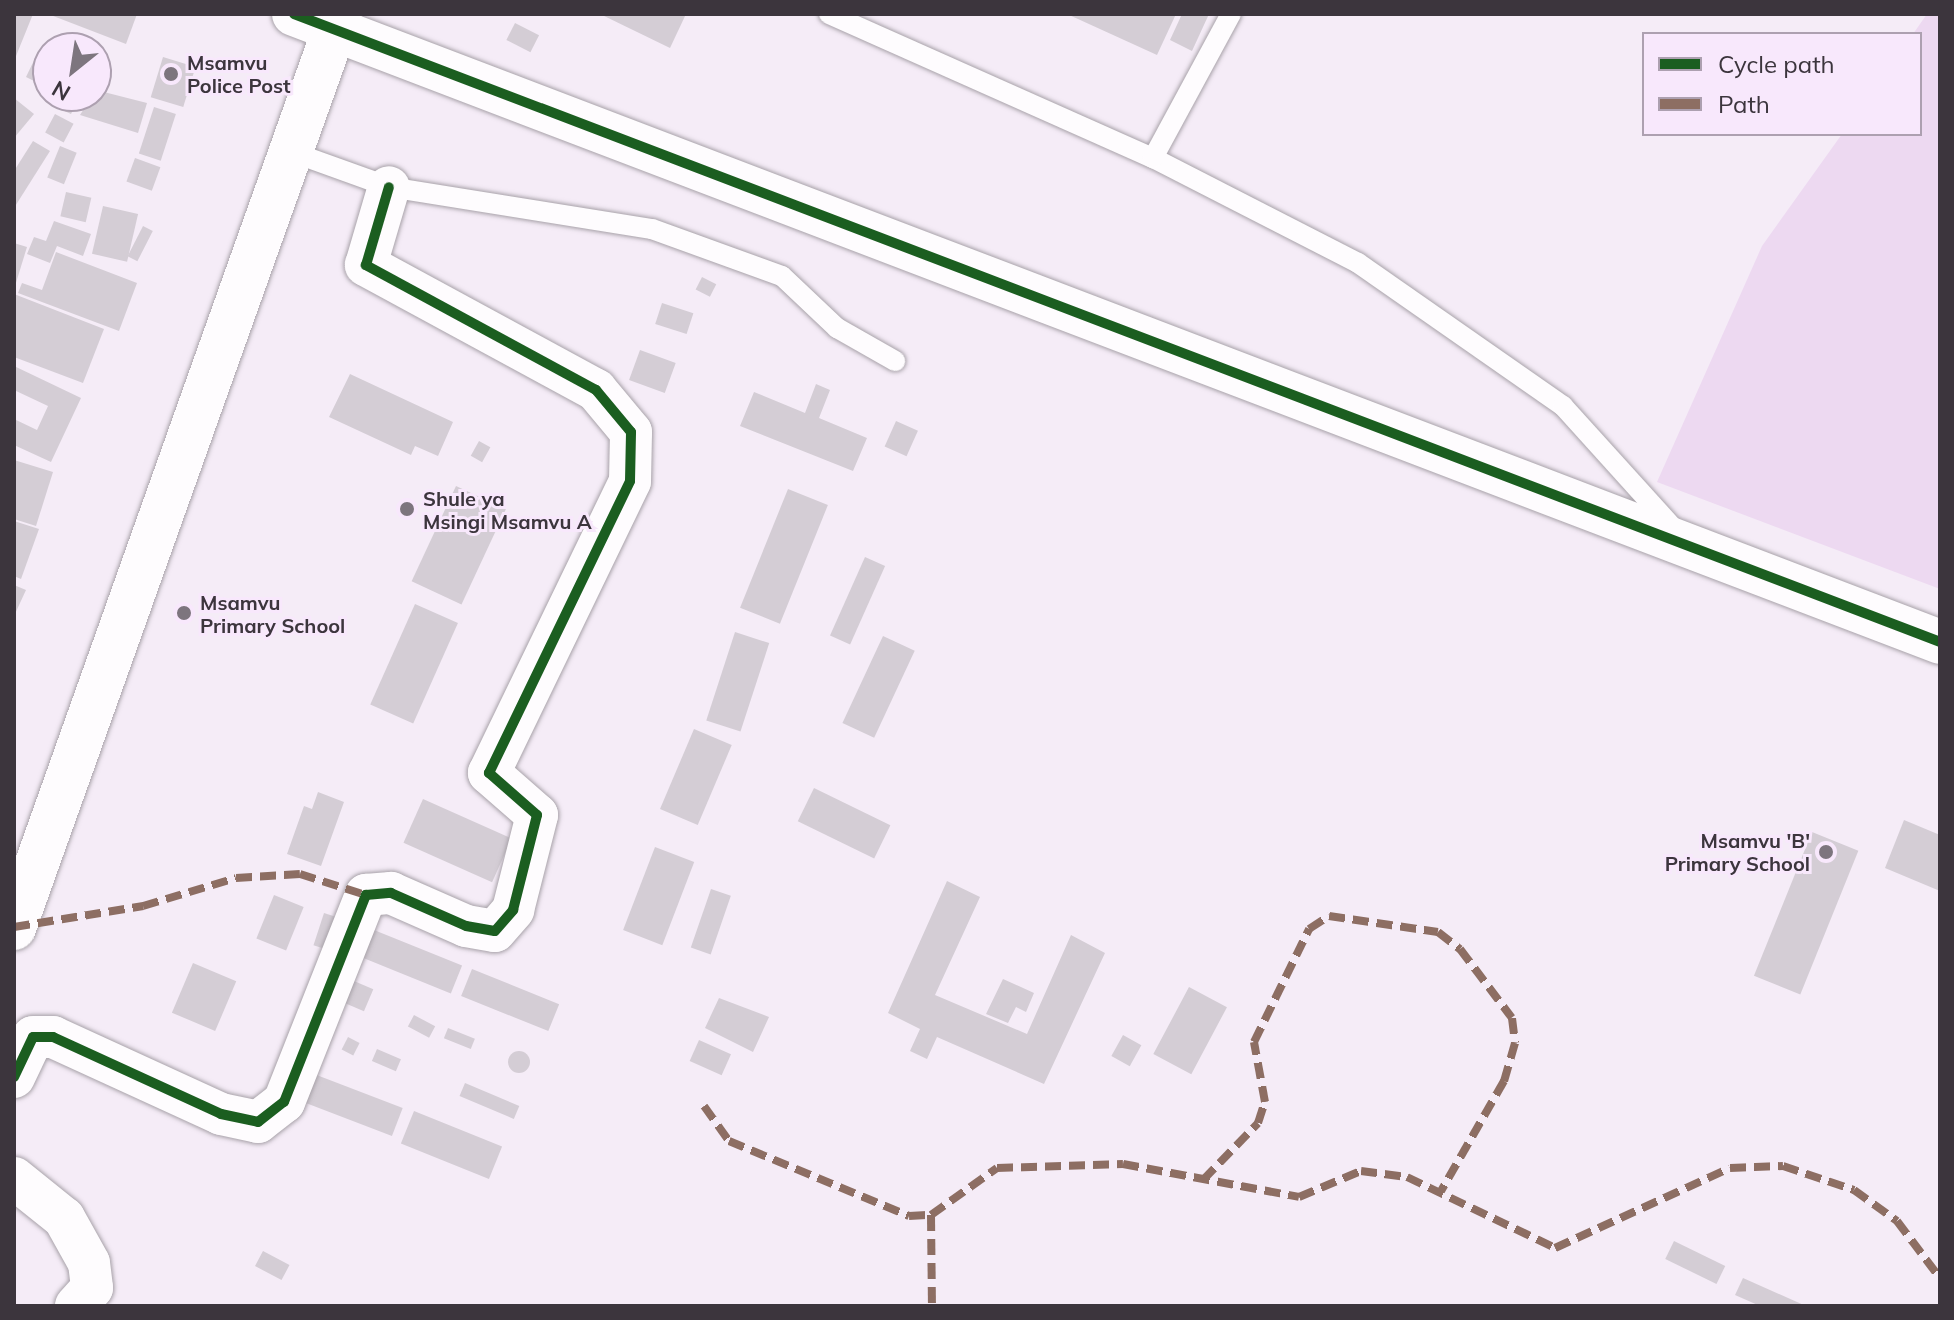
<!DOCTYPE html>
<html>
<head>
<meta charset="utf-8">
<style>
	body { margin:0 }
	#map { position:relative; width:1954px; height:1320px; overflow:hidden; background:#f5ecf7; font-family:Mulish,sans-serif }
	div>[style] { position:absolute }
	.green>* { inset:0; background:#edd9f1 }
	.building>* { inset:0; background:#d4cdd5; transform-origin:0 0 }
	.round { border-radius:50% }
	.roads { filter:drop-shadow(0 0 2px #a8a2a9) drop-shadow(0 0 2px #a8a2a9) }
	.lane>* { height:20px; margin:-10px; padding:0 10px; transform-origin:10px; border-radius:10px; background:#fefcfe }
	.street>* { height:42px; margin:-21px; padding:0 21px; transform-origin:21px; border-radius:21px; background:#fefcfe }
	.secondary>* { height:44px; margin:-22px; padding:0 22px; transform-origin:22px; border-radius:22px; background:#fefcfe }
	.quiet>* { height:8px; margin-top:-4px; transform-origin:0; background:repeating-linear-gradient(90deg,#8d6e63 0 16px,transparent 0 24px) }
	.cycleway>* { height:10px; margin:-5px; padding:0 5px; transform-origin:5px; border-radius:5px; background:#1b5e20 }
	.dots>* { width:22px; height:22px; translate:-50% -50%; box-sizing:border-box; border:4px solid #f8e8fc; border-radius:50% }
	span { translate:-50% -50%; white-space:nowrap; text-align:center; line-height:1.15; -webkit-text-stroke:6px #f8e8fc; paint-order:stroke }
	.poi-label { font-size:20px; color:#3c353d; font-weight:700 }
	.left { translate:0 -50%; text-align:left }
	.right { translate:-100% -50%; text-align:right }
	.frame { position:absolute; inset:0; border:16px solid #3c353d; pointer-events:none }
	.legend { position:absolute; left:1642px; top:32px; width:280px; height:104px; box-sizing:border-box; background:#f8e8fc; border:2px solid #ada0b0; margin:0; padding:10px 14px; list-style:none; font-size:24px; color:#3c353d }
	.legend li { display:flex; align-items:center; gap:16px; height:40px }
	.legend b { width:40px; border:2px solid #ada0b0 }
	.north { position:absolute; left:32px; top:32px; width:80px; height:80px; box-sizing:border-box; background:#f8e8fc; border:2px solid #ada0b0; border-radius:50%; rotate:210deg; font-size:22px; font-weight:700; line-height:32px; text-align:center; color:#3c353d }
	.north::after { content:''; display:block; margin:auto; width:28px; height:36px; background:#7d757e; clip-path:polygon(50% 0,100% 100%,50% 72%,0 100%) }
</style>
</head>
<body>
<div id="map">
	<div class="green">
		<div style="clip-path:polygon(1927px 14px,1940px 14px,1940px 589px,1657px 482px,1762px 246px,1842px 134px,1920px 134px,1920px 34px,1913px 34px)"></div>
	</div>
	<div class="building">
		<div style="clip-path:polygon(14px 14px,33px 14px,14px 61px)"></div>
		<div style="clip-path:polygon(48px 14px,137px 14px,126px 44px)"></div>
		<div style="clip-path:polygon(600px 14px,686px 14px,670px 48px)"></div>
		<div style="clip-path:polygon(1067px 14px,1176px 14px,1157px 55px)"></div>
		<div style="clip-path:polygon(1182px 14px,1209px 14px,1192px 51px,1170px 40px)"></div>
		<div style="left:515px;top:23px;width:27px;height:19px;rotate:27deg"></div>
		<div style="clip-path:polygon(38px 52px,48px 57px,48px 88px,26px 77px)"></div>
		<div style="left:163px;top:57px;width:34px;height:42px;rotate:17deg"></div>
		<div style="clip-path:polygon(96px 90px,147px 103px,138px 133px,80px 115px)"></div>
		<div style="clip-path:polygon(66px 96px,80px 96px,71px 114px,60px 109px)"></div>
		<div style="clip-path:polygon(14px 98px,34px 114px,14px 138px)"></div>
		<div style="left:154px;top:107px;width:23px;height:49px;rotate:18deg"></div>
		<div style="left:55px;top:114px;width:21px;height:21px;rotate:28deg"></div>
		<div style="clip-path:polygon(33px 141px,50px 151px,14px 208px,14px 171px)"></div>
		<div style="left:60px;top:146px;width:18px;height:34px;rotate:22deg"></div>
		<div style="left:135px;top:158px;width:27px;height:25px;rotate:20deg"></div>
		<div style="left:66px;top:192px;width:26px;height:25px;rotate:13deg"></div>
		<div style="left:103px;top:206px;width:36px;height:49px;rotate:13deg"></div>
		<div style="clip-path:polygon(54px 221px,91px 234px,83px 256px,57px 246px,50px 263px,27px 254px,34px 237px,46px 241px)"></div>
		<div style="left:143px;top:226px;width:11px;height:34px;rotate:27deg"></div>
		<div style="clip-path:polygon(14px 243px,27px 247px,15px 286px,14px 286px)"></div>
		<div style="clip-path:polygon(56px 252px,137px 283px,119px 331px,18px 293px,22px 283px,42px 290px)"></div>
		<div style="left:702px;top:277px;width:16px;height:14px;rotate:27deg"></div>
		<div style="clip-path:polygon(14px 294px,104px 329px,83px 383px,14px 357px)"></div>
		<div style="left:662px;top:303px;width:33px;height:22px;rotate:18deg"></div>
		<div style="left:640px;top:350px;width:38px;height:32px;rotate:20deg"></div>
		<div style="clip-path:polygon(14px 366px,81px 398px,51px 462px,14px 445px,14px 419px,37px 430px,48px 406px,14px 390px)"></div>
		<div style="clip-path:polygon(350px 374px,453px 422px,438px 456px,415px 446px,411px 455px,329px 417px)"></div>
		<div style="clip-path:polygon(816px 384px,830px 390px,819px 418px,867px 438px,853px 471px,740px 426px,754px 392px,805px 413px)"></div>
		<div style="left:896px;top:421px;width:24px;height:28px;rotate:24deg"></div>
		<div style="left:479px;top:441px;width:13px;height:17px;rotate:29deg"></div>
		<div style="clip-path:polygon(14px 460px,53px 472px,36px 526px,14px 519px)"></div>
		<div style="left:456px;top:486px;width:55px;height:105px;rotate:25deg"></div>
		<div style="left:788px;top:489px;width:43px;height:128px;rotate:22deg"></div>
		<div style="clip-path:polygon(14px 521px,39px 529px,21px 579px,14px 576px)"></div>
		<div style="left:865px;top:557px;width:22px;height:86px;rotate:24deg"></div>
		<div style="clip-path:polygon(14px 585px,26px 590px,14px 616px)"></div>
		<div style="left:415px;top:604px;width:47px;height:110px;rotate:24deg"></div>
		<div style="left:735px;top:632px;width:36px;height:93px;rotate:18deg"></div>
		<div style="left:883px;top:636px;width:35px;height:96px;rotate:25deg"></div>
		<div style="left:694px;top:729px;width:41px;height:87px;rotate:23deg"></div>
		<div style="left:814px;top:788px;width:85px;height:37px;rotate:26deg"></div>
		<div style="clip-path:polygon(318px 792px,344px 802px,321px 866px,287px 854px,304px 806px,312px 809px)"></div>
		<div style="left:423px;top:799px;width:97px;height:48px;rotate:24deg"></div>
		<div style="clip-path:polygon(1904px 820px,1940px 835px,1940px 891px,1885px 868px)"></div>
		<div style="left:1812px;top:832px;width:50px;height:155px;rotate:22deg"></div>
		<div style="left:655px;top:847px;width:42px;height:89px;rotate:21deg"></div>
		<div style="clip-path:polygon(947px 881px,980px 897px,935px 995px,1027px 1034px,1071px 935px,1105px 953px,1044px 1084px,937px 1037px,927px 1059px,910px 1051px,920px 1029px,888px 1013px)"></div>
		<div style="left:711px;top:889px;width:21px;height:62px;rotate:19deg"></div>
		<div style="left:274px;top:895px;width:32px;height:47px;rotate:22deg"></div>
		<div style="left:324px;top:913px;width:13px;height:34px;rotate:18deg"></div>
		<div style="left:374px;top:930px;width:95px;height:30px;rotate:22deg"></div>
		<div style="left:193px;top:963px;width:47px;height:54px;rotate:23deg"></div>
		<div style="left:472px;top:969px;width:94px;height:29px;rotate:22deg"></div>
		<div style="clip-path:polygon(1003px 979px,1034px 993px,1026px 1012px,1016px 1007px,1008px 1023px,986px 1014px)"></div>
		<div style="left:354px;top:981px;width:21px;height:24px;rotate:23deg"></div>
		<div style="left:1189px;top:987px;width:43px;height:76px;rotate:28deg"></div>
		<div style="clip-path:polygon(719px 998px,769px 1017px,753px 1052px,705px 1028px)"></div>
		<div style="left:414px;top:1015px;width:24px;height:13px;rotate:28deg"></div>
		<div style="left:448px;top:1028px;width:29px;height:11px;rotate:22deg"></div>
		<div style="left:1123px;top:1035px;width:21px;height:24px;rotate:29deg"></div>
		<div style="left:348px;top:1037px;width:13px;height:14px;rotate:27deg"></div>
		<div style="left:699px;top:1040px;width:35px;height:23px;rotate:24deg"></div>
		<div style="left:377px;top:1049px;width:26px;height:13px;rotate:23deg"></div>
		<div class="round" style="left:508px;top:1051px;width:22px;height:22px"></div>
		<div style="left:314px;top:1074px;width:95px;height:30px;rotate:21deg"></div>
		<div style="left:465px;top:1083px;width:59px;height:14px;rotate:23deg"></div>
		<div style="left:414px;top:1111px;width:95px;height:35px;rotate:22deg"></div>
		<div style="left:1674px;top:1241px;width:57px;height:20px;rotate:26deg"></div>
		<div style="left:263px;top:1251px;width:30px;height:17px;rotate:28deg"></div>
		<div style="clip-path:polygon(1743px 1278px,1806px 1306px,1760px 1306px,1735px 1295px)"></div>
	</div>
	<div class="roads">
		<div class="lane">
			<div style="left:829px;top:14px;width:355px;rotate:24deg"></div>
			<div style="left:1153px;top:158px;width:230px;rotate:27.1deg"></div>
			<div style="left:1358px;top:263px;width:250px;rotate:34.9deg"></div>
			<div style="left:1563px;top:406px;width:169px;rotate:47.9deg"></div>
			<div style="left:292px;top:152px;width:103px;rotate:19.8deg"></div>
			<div style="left:389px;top:187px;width:266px;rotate:9.1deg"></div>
			<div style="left:652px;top:229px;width:138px;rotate:19.9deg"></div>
			<div style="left:782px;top:276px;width:76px;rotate:43.4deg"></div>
			<div style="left:837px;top:328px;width:67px;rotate:29.6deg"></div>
			<div style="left:1153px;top:158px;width:164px;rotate:-61.6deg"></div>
		</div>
		<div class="street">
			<div style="left:14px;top:1077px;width:44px;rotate:-64.6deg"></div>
			<div style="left:33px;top:1037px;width:20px"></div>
			<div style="left:53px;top:1037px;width:185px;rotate:24.6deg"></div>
			<div style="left:221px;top:1114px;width:38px;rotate:12deg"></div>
			<div style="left:258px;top:1122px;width:33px;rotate:-38deg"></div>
			<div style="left:284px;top:1102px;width:223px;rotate:-68.4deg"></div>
			<div style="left:366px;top:895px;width:25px;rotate:-5deg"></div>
			<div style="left:391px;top:893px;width:82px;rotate:23.7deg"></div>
			<div style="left:466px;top:926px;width:29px;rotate:10deg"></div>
			<div style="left:495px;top:931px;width:28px;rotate:-49deg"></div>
			<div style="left:513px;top:910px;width:98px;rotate:-75.8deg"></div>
			<div style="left:537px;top:815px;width:64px;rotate:-138.8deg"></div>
			<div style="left:489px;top:773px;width:324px;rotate:-64.2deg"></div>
			<div style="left:630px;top:481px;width:49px;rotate:-88.8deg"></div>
			<div style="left:631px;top:432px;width:55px;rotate:-129.8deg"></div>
			<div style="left:596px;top:390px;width:262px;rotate:-151.5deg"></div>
			<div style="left:366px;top:265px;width:81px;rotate:-73.6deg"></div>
			<div style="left:14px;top:1178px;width:64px;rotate:38.7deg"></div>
			<div style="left:64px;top:1218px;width:51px;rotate:60.9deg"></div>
			<div style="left:89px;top:1263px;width:25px;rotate:83deg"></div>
			<div style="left:92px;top:1288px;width:24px;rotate:132deg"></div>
		</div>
		<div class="secondary">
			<div style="left:294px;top:14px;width:1762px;rotate:20.88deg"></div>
			<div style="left:14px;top:928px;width:970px;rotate:-70.37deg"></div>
		</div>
	</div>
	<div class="quiet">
		<div style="left:14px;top:927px;width:131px;rotate:-9.2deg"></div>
		<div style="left:143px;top:906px;width:97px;rotate:-16.8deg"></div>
		<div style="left:236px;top:878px;width:64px;rotate:-3.6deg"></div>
		<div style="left:300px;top:874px;width:69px;rotate:17.7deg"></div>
		<div style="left:704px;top:1106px;width:43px;rotate:54.5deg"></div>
		<div style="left:729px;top:1141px;width:195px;rotate:22.6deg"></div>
		<div style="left:909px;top:1216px;width:22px;rotate:-3deg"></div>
		<div style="left:931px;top:1215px;width:81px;rotate:-35.5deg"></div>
		<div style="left:997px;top:1168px;width:126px;rotate:-1.8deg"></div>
		<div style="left:1123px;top:1164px;width:179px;rotate:10.6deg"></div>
		<div style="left:1299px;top:1197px;width:67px;rotate:-22.8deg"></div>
		<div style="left:1361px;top:1171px;width:46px;rotate:7.4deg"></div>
		<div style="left:1407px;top:1177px;width:164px;rotate:25.6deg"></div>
		<div style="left:1555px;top:1248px;width:192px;rotate:-24.6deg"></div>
		<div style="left:1730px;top:1168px;width:53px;rotate:-2.2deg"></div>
		<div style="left:1783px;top:1166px;width:75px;rotate:18.7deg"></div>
		<div style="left:1854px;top:1190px;width:53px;rotate:35.8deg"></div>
		<div style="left:1897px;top:1221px;width:71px;rotate:53deg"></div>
		<div style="left:1203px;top:1180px;width:79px;rotate:-46deg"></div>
		<div style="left:1258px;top:1123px;width:22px;rotate:-72deg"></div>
		<div style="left:1265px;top:1102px;width:61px;rotate:-100.4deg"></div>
		<div style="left:1254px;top:1042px;width:126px;rotate:-64deg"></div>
		<div style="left:1309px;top:929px;width:24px;rotate:-33deg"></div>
		<div style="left:1329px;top:916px;width:110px;rotate:8.4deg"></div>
		<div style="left:1438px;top:932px;width:28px;rotate:38deg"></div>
		<div style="left:1460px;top:949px;width:86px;rotate:53deg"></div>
		<div style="left:1512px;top:1018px;width:25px;rotate:83deg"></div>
		<div style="left:1515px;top:1043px;width:40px;rotate:106deg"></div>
		<div style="left:1504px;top:1081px;width:127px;rotate:119.8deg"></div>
		<div style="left:931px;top:1215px;width:91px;rotate:89.4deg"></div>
	</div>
	<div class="cycleway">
		<div style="left:294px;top:14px;width:1762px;rotate:20.88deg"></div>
		<div style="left:14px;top:1077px;width:44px;rotate:-64.6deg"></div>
		<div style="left:33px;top:1037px;width:20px"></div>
		<div style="left:53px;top:1037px;width:185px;rotate:24.6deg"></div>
		<div style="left:221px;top:1114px;width:38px;rotate:12deg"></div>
		<div style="left:258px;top:1122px;width:33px;rotate:-38deg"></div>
		<div style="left:284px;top:1102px;width:223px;rotate:-68.4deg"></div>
		<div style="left:366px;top:895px;width:25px;rotate:-5deg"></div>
		<div style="left:391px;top:893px;width:82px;rotate:23.7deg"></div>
		<div style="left:466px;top:926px;width:29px;rotate:10deg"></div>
		<div style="left:495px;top:931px;width:28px;rotate:-49deg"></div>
		<div style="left:513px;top:910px;width:98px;rotate:-75.8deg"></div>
		<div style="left:537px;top:815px;width:64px;rotate:-138.8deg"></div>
		<div style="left:489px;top:773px;width:324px;rotate:-64.2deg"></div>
		<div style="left:630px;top:481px;width:49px;rotate:-88.8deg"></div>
		<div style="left:631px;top:432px;width:55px;rotate:-129.8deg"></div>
		<div style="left:596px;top:390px;width:262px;rotate:-151.5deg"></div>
		<div style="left:366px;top:265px;width:81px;rotate:-73.6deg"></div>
	</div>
	<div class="dots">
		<div style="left:171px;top:74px;background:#7d757e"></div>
		<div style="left:407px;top:509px;background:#7d757e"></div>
		<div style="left:184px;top:613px;background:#7d757e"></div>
		<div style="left:1826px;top:852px;background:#7d757e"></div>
	</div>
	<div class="poi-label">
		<span class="left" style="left:187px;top:74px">Msamvu<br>Police Post</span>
		<span class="left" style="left:423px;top:510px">Shule ya<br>Msingi Msamvu A</span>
		<span class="left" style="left:200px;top:614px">Msamvu<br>Primary School</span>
		<span class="right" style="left:1810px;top:852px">Msamvu 'B'<br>Primary School</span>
	</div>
	<div class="frame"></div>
	<ul class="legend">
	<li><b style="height:10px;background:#1b5e20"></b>Cycle path</li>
	<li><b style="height:10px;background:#8d6e63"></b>Path</li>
	</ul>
	<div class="north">N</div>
</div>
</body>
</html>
